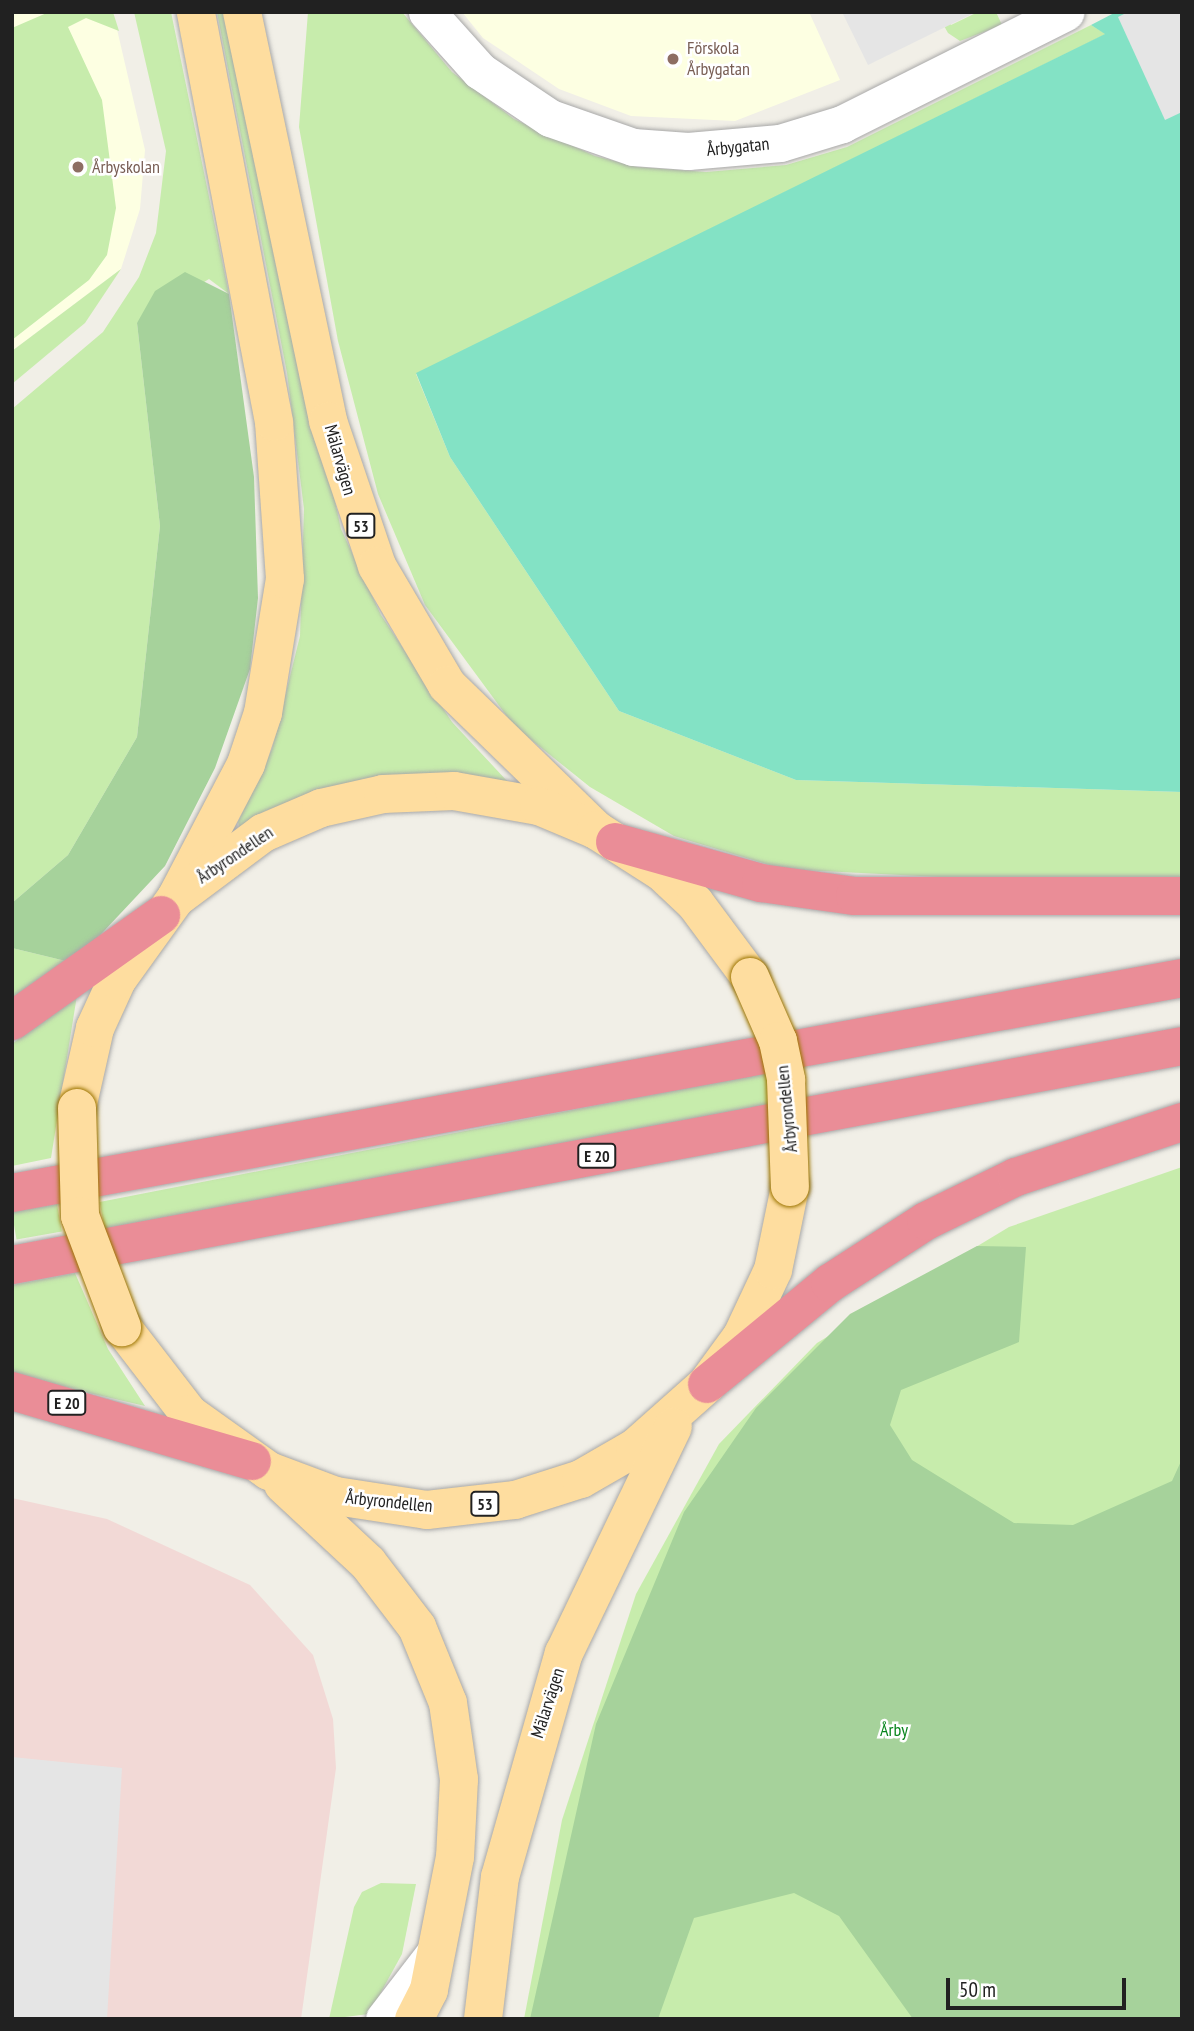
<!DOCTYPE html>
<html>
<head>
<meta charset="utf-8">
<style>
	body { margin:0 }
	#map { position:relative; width:1194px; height:2031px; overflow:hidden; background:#f1efe7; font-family:"PT Sans Narrow",sans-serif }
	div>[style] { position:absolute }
	.commercial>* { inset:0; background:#f2d9d6 }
	.education>* { inset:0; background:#fdffe2 }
	.grass>* { inset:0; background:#c7ecac; transform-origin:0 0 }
	.forest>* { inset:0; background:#a6d29b }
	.pitch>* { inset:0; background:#83e2c5 }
	.parking>* { inset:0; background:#e5e5e5 }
	.roads { filter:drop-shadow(0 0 2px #a8a8a8) drop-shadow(0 0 2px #a8a8a8) }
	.minor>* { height:37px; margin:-18.5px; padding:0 18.5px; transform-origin:18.5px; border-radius:18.5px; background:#fff }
	.major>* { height:38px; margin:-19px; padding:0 19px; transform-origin:19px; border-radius:19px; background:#fedd9f }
	.highway>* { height:38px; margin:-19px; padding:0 19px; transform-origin:19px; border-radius:19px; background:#ea8d97 }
	.bridges { filter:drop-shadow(0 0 2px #9d7500) drop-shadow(0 0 2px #9d7500) }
	.major-bridge>* { height:38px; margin:-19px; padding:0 19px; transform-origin:19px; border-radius:19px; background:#fedd9f }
	.dots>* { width:19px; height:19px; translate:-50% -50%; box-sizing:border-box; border:4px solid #fff; border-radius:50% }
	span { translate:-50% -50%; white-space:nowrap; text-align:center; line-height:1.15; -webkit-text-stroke:5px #fff; paint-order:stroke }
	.shield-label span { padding:2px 5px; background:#fff; border:2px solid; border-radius:5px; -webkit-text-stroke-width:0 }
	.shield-label { font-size:16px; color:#212121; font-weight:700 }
	.education-label { font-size:18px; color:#785e54 }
	.left { translate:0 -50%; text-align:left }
	.street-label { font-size:18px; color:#212121 }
	.park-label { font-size:18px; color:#08851c }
	.frame { position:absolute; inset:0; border:14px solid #212121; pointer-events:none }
	.scale { position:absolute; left:946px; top:1978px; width:180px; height:32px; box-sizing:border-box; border:4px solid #212121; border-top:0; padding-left:9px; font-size:21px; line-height:24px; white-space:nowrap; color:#212121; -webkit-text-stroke:5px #fff; paint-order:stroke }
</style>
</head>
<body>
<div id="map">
	<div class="commercial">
		<div style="clip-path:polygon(12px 1498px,107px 1519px,250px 1585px,313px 1655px,333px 1719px,336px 1768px,301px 2019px,12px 2019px)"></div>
	</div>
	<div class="education">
		<div style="clip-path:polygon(12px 12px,113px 12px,145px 150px,140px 209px,121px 269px,12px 351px)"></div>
		<div style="clip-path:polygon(462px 12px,809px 12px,840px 80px,735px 121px,631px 116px,559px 89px,483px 38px)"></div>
	</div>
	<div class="grass">
		<div style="clip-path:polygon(49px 12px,113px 12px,119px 31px,86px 18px,68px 27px,102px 100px,116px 208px,107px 255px,89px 280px,12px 340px,12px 28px)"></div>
		<div style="clip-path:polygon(134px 12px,171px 12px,229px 294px,209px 279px,137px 323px,160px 526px,137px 737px,68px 855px,12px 903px,12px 409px,103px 332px,139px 277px,156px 233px,166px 151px)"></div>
		<div style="clip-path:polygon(217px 12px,229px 12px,341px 529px,381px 615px,452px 722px,508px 782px,241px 832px,238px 822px,272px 749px,300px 636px,304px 509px,287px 373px)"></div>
		<div style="clip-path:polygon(308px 12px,402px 12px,452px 72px,514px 119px,595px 156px,638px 167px,706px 172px,786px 165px,847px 147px,1091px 25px,1106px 34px,416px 374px,450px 457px,619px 711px,796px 780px,1182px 792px,1182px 882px,1075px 884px,783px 869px,674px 836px,590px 787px,514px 726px,425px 605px,378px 494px,338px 341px,299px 127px)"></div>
		<div style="clip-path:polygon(944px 12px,951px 25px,978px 12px,996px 12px,1002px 25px,960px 41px,948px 33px,938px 15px)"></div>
		<div style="clip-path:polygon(121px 269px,85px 323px,12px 384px,12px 351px)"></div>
		<div style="clip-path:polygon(12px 948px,74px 963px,12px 1007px)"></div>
		<div style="clip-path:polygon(77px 995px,51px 1158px,12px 1166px,12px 1044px)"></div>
		<div style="left:768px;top:1072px;width:32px;height:681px;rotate:79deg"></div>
		<div style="clip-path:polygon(1182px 1167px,1182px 2019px,524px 2019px,562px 1820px,636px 1594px,719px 1444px,817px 1343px,1009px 1227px)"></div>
		<div style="left:57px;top:1204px;width:28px;height:46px;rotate:80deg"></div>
		<div style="clip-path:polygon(75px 1273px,108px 1349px,145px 1406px,12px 1375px,12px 1285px)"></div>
		<div style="clip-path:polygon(381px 1883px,416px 1884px,402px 1954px,369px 2014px,329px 2019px,354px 1907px,362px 1892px)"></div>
	</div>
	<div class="forest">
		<div style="clip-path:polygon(185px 272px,229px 294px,254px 477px,258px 598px,250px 669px,215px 768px,165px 866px,74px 963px,12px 948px,12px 903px,68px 855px,137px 737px,160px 526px,137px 323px,155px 291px)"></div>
		<div style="clip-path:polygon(977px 1246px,1026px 1247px,1019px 1342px,901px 1390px,890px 1425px,912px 1460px,1014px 1523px,1073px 1525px,1172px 1481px,1182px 1459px,1182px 2019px,913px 2019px,839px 1916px,794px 1893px,694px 1918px,658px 2019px,530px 2019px,596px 1724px,684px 1512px,756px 1408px,850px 1314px)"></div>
	</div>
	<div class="pitch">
		<div style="clip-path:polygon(1116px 12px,1182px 12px,1182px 792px,796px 780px,619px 711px,450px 457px,416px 373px,1105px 34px,1091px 25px)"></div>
	</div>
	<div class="parking">
		<div style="clip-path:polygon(842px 12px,976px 12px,868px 65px)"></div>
		<div style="clip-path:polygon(1128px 12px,1182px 12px,1182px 112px,1165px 120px,1118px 17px)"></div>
		<div style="clip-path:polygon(12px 1757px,122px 1768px,107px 2019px,12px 2017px)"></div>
	</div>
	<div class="roads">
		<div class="minor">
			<div style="left:427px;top:12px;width:79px;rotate:48.1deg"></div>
			<div style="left:480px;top:71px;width:84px;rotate:33.9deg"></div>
			<div style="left:550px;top:118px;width:88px;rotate:19.3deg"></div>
			<div style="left:633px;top:147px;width:55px;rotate:4.2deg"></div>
			<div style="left:688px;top:151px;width:92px;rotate:-5deg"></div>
			<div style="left:780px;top:143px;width:65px;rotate:-17deg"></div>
			<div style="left:842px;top:124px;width:250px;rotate:-26.6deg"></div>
			<div style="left:384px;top:2019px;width:82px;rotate:-52.4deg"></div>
		</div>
		<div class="major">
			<div style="left:242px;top:12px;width:418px;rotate:78.1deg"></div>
			<div style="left:328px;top:421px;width:153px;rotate:71.3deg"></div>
			<div style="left:377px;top:566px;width:138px;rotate:59.5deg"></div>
			<div style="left:447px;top:685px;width:208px;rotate:44.2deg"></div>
			<div style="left:176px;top:898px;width:151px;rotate:-62.4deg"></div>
			<div style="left:246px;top:764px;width:54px;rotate:-71.6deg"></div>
			<div style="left:263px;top:713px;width:136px;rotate:-80.7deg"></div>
			<div style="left:285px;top:579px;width:157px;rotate:-94deg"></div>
			<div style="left:274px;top:422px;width:417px;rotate:-100.8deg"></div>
			<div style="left:77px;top:1108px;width:82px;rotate:-77.3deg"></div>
			<div style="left:95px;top:1028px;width:53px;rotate:-65.4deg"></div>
			<div style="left:117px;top:980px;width:101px;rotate:-54.3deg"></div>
			<div style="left:176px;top:898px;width:109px;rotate:-36.8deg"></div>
			<div style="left:263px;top:833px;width:63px;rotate:-23.3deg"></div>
			<div style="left:321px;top:808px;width:64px;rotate:-12.7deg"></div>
			<div style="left:383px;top:794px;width:71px;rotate:-2.4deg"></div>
			<div style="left:454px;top:791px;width:86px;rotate:10deg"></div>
			<div style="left:539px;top:806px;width:62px;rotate:22.8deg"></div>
			<div style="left:596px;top:830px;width:78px;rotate:32.5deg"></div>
			<div style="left:662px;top:872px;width:45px;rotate:43.2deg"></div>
			<div style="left:695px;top:903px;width:92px;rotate:53.4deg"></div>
			<div style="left:122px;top:1327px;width:110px;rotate:52.4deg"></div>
			<div style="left:189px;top:1414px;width:98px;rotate:35.5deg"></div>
			<div style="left:269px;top:1471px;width:72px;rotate:20.5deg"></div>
			<div style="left:336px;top:1496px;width:92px;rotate:8.7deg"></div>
			<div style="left:427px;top:1510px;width:89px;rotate:-6.5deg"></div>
			<div style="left:515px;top:1500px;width:69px;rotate:-17.7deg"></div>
			<div style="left:581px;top:1479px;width:62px;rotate:-29.9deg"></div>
			<div style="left:635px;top:1448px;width:96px;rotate:-41.6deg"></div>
			<div style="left:707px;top:1384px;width:59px;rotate:-53.9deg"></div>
			<div style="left:742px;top:1336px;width:73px;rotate:-64.8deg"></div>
			<div style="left:773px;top:1270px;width:85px;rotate:-78.4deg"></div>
			<div style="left:283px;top:1484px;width:116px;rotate:42.9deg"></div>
			<div style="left:368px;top:1563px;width:81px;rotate:52.6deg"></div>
			<div style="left:417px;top:1627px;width:82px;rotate:67.8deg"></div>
			<div style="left:448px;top:1703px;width:77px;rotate:81.8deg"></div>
			<div style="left:459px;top:1779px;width:78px;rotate:92.9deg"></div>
			<div style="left:455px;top:1857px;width:136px;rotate:101.1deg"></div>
			<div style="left:429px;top:1990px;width:33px;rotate:117deg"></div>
			<div style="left:483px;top:2019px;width:143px;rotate:-83.2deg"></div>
			<div style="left:500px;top:1877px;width:233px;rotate:-74.1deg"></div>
			<div style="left:564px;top:1653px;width:251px;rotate:-64.3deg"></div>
		</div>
		<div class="highway">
			<div style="left:615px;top:842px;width:152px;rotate:15.7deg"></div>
			<div style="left:761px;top:883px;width:95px;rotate:7.9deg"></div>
			<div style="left:855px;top:896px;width:327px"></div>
			<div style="left:12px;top:1021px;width:183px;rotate:-35.4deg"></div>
			<div style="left:12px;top:1193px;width:1190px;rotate:-10.41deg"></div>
			<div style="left:12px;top:1265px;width:1190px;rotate:-10.6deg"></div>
			<div style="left:707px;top:1384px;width:159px;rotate:-39.4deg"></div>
			<div style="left:830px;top:1283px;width:114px;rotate:-32.9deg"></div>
			<div style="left:926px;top:1221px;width:100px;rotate:-26.1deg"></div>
			<div style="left:1016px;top:1177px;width:175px;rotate:-18.3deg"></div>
			<div style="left:12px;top:1391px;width:250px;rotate:16.3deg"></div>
		</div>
	</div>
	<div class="bridges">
		<div class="major-bridge">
			<div style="left:750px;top:977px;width:70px;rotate:66.4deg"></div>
			<div style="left:778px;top:1041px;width:40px;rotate:78deg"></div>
			<div style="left:786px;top:1080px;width:107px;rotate:87.9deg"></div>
			<div style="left:77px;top:1108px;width:108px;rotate:88.4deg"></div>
			<div style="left:80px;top:1216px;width:119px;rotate:69.3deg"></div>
		</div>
	</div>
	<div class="dots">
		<div style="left:673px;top:59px;background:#8d6e63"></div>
		<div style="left:78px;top:167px;background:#8d6e63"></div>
	</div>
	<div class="shield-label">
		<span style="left:361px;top:526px">53</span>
		<span style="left:597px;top:1156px">E 20</span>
		<span style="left:67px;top:1403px">E 20</span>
		<span style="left:485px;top:1504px">53</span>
	</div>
	<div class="education-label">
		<span class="left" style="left:687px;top:59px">Förskola<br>Årbygatan</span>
		<span class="left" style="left:92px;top:167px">Årbyskolan</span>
	</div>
	<div class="street-label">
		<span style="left:738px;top:147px;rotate:-6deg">Årbygatan</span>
		<span style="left:340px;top:460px;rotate:74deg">Mälarvägen</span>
		<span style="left:235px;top:855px;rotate:-34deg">Årbyrondellen</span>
		<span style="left:787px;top:1109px;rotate:-96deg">Årbyrondellen</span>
		<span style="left:389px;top:1502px;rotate:6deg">Årbyrondellen</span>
		<span style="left:548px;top:1703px;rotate:-72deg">Mälarvägen</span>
	</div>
	<div class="park-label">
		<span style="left:894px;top:1730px">Årby</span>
	</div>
	<div class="frame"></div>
	<div class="scale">50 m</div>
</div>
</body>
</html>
